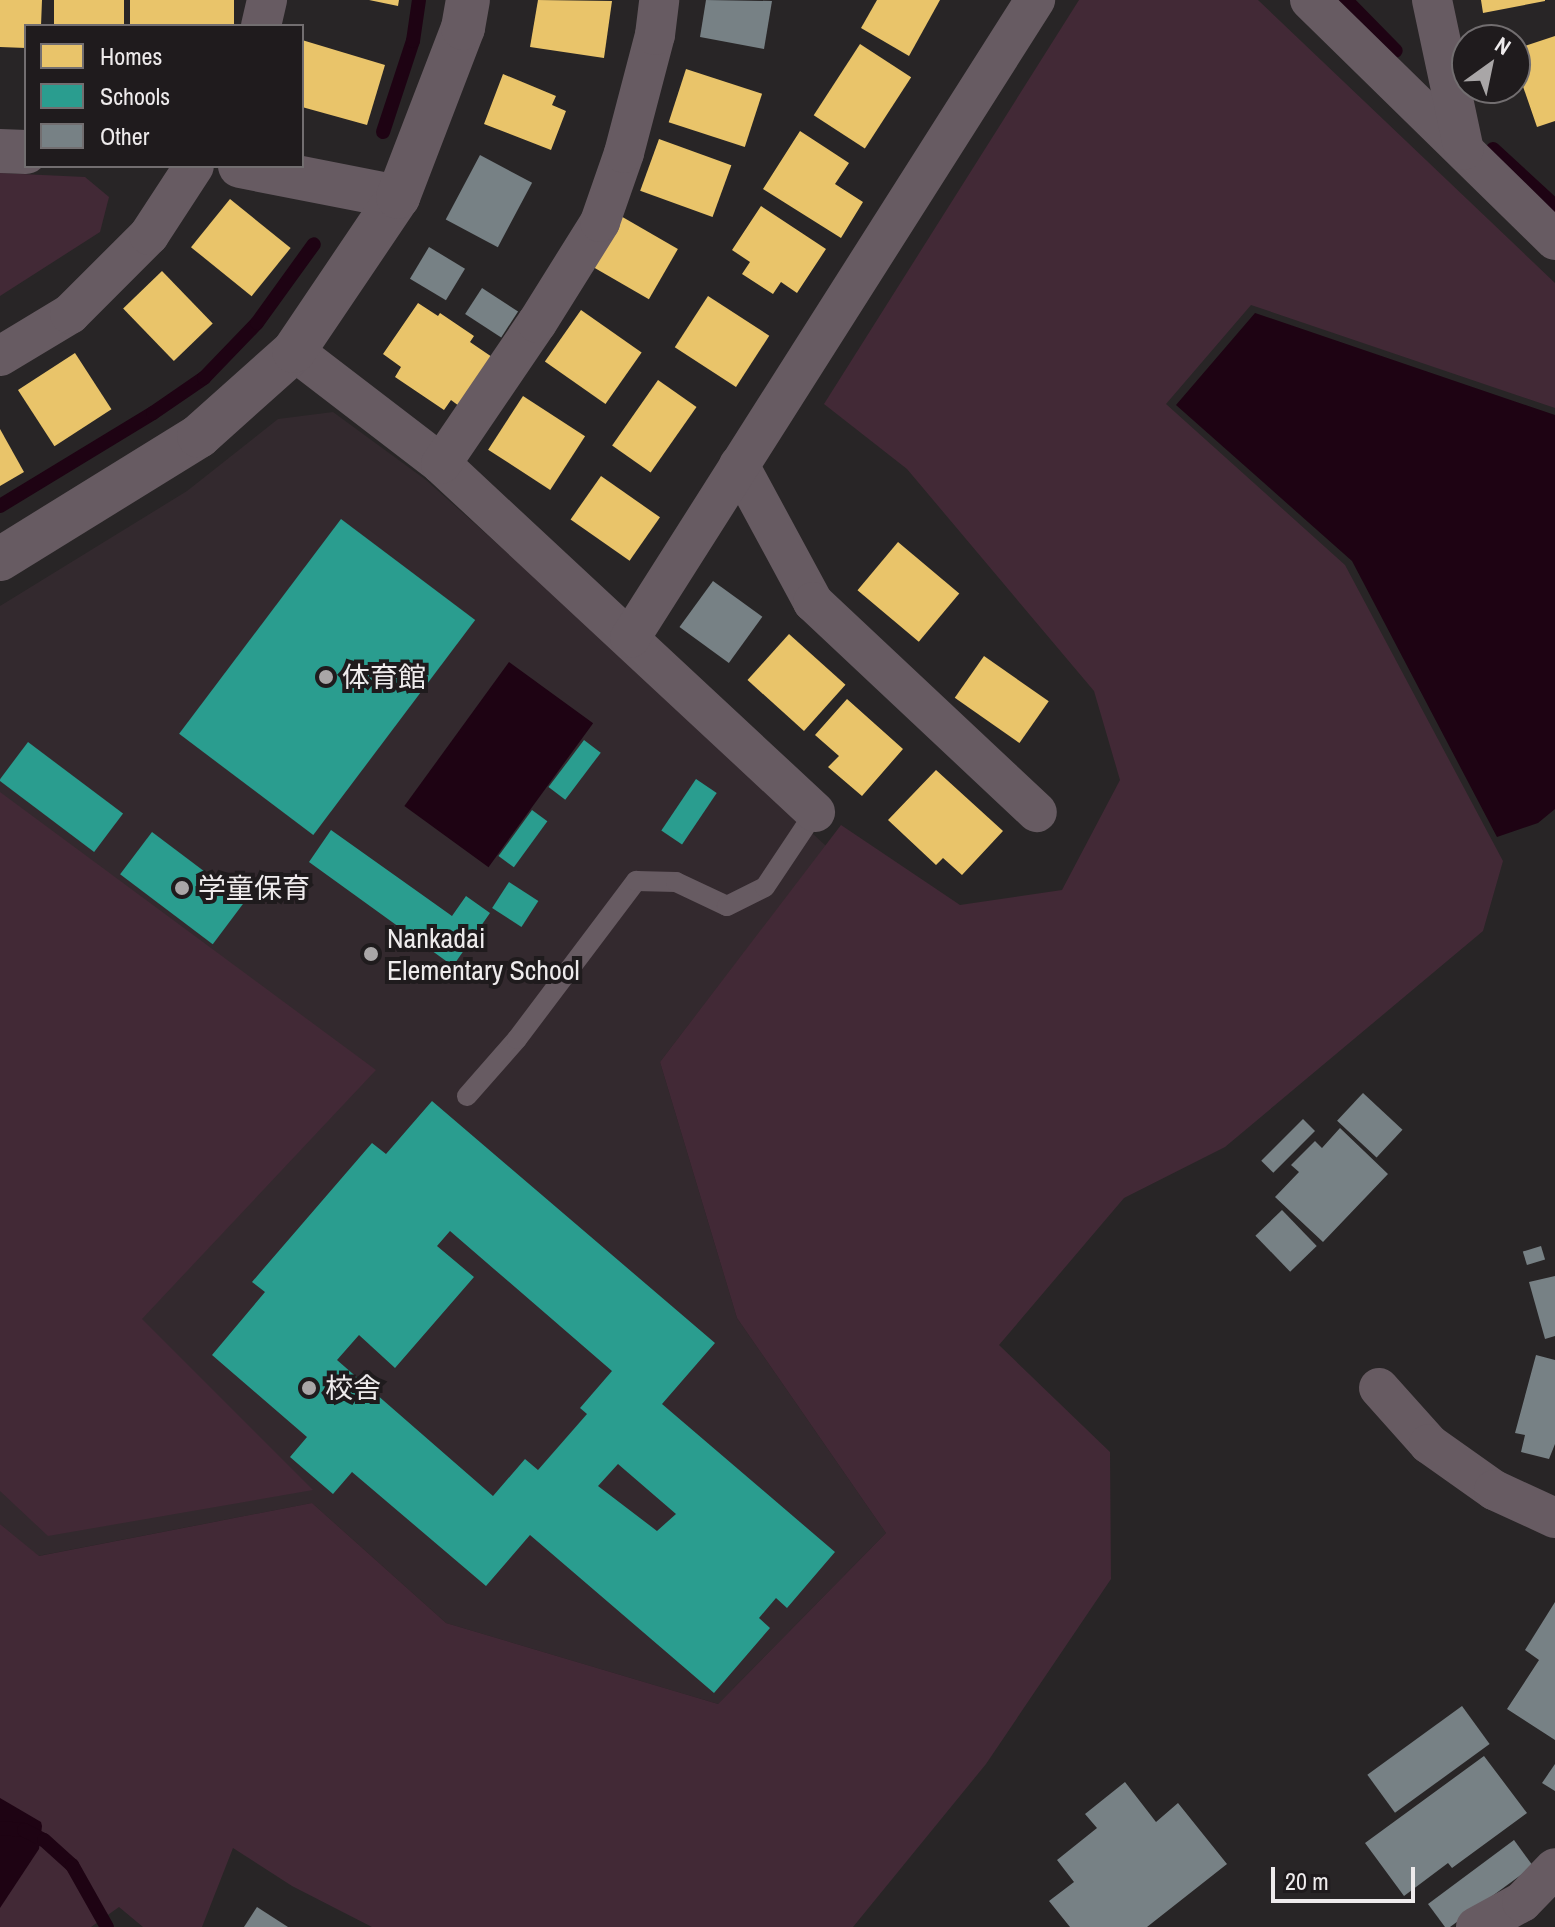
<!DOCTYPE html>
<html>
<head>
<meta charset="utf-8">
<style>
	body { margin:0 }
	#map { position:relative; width:1555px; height:1927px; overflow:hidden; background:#282526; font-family:"Archivo Narrow","Noto Sans JP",sans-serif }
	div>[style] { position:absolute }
	.built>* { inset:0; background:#33292e }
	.green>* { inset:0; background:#422936 }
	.water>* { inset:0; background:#1e0313; transform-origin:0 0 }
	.homes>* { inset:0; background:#e9c46a; transform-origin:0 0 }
	.schools>* { inset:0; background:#2a9d8f; transform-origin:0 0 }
	.stream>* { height:14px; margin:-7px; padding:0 7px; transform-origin:7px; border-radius:7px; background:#1e0313 }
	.building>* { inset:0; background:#778185; transform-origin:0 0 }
	.service>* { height:20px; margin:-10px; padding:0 10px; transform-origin:10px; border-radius:10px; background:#675b62 }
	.minor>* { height:40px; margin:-20px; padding:0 20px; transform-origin:20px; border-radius:20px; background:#675b62 }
	.tertiary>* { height:44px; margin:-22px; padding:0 22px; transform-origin:22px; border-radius:22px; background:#675b62 }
	.dots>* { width:22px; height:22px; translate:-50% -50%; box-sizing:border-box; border:4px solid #1f1b1d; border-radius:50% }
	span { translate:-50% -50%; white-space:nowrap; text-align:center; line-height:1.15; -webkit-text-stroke:8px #1f1b1d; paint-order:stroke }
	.poi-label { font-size:28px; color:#eeebec }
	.left { translate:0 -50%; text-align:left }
	.legend { position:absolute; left:24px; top:24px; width:280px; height:144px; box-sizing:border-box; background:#1f1b1d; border:2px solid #726e70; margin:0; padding:10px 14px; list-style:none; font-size:24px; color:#eeebec }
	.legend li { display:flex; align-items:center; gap:16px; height:40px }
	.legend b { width:40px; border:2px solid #726e70 }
	.north { position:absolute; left:1451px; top:24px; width:80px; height:80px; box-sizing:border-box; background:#1f1b1d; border:2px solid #726e70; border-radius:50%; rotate:33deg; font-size:22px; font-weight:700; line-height:32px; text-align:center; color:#eeebec }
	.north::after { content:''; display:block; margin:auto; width:28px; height:36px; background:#a9a6a7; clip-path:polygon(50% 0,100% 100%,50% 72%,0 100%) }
	.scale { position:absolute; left:1271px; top:1867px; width:144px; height:36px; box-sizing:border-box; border:4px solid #eeebec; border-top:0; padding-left:10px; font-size:24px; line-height:28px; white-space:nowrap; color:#eeebec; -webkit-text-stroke:6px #1f1b1d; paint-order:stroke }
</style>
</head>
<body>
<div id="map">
	<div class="built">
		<div style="clip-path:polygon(333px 412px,426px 480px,625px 658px,826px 846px,660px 1062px,737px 1318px,886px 1533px,718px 1704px,446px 1623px,312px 1503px,38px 1556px,0 1524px,0 606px,187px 491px,278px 419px)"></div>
	</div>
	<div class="green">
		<div style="clip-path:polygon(1079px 0,1258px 0,1555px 283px,1555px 408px,1251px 305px,1166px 404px,1345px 565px,1503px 861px,1483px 931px,1225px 1147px,1124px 1198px,999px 1345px,1110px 1452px,1111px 1579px,986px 1764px,853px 1927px,372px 1927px,292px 1886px,233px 1848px,202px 1927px,143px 1927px,119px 1907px,91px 1927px,0 1927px,0 1524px,39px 1556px,312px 1503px,446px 1623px,718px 1704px,886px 1533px,737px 1318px,660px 1062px,841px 825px,960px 905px,1062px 890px,1120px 780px,1094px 691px,907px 469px,824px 404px)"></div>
		<div style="clip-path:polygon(0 173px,85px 177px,109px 197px,100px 232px,0 296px)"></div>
		<div style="clip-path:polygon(0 792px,376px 1070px,142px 1319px,313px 1490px,48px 1536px,0 1491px)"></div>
	</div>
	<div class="water">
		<div style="clip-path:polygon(1255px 313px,1555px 415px,1555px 809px,1538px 823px,1497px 837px,1352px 561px,1176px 405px)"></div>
		<div style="left:509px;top:662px;width:104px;height:178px;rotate:36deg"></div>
		<div style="clip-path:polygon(0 1798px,41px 1822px,42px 1826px,39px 1849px,0 1908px)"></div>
	</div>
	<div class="homes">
		<div style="clip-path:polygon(0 0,42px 0,41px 26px,26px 26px,26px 48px,0 47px)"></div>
		<div style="left:54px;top:0;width:70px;height:26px"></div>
		<div style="left:130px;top:0;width:104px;height:26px"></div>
		<div style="clip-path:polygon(369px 0,399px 0,398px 6px)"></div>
		<div style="clip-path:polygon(538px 0,612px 1px,604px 58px,530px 47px)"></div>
		<div style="clip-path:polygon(877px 0,940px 0,909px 56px,861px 28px)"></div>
		<div style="clip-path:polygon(1481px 0,1545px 0,1545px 1px,1483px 13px)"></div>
		<div style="clip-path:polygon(1555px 36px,1555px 121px,1537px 127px,1518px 72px,1523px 70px,1516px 49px)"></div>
		<div style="clip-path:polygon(302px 40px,385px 65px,367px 125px,302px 107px)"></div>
		<div style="left:860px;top:44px;width:61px;height:85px;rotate:33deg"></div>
		<div style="left:686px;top:69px;width:80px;height:56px;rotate:18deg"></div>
		<div style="clip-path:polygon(503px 74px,556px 96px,552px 105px,566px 111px,551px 150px,484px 124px)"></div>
		<div style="clip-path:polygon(800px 131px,849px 163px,835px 184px,863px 202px,841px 238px,763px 189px)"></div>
		<div style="left:659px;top:139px;width:77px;height:55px;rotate:20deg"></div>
		<div style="left:230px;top:199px;width:78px;height:62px;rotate:39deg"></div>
		<div style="clip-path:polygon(761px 206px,826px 249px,797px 293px,781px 282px,773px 294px,742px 274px,750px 262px,732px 250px)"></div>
		<div style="left:619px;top:215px;width:68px;height:58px;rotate:30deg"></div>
		<div style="left:162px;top:271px;width:73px;height:54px;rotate:46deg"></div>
		<div style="left:708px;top:296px;width:73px;height:61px;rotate:33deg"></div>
		<div style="clip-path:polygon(418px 303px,438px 316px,440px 313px,474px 336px,470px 342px,492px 357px,459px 406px,451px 400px,444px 410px,395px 377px,401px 367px,383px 354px)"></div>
		<div style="left:581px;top:310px;width:74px;height:63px;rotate:35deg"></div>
		<div style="left:75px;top:353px;width:67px;height:68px;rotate:57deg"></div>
		<div style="left:658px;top:380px;width:47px;height:80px;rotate:35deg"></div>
		<div style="left:523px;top:396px;width:74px;height:64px;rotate:33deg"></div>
		<div style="clip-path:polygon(0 429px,24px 472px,0 486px)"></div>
		<div style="left:601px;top:476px;width:72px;height:53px;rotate:35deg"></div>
		<div style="left:898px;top:542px;width:80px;height:63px;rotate:40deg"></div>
		<div style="left:789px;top:634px;width:76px;height:62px;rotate:42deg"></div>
		<div style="left:984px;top:656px;width:79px;height:51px;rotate:35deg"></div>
		<div style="clip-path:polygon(847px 699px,903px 749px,862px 796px,828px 767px,839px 756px,815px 735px)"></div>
		<div style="clip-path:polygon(936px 770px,1003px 831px,962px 875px,943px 858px,936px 865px,888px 820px)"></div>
	</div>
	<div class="schools">
		<div style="left:341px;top:519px;width:168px;height:269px;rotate:37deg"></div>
		<div style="left:584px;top:740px;width:21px;height:59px;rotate:37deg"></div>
		<div style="left:28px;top:742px;width:119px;height:48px;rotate:37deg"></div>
		<div style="left:696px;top:779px;width:25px;height:62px;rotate:34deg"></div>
		<div style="left:532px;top:810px;width:19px;height:57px;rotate:36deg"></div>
		<div style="clip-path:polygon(331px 830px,452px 916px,466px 896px,490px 913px,453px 966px,309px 862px)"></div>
		<div style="left:152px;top:832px;width:116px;height:53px;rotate:37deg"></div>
		<div style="left:509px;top:882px;width:35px;height:31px;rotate:33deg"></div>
		<div style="clip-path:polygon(evenodd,432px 1101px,715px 1343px,662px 1404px,835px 1552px,787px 1608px,776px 1598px,759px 1618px,770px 1628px,714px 1693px,530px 1535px,486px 1586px,352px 1472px,333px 1494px,290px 1457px,307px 1437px,212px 1355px,265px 1292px,252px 1282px,372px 1143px,386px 1154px,432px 1101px,450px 1231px,612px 1371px,580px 1408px,587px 1414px,538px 1470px,525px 1459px,493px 1496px,337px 1360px,359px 1335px,395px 1368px,474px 1277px,437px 1246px,450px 1231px,432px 1101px,618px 1464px,676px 1514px,657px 1531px,598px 1486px,618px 1464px)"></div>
	</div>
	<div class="stream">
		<div style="left:1346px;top:0;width:71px;rotate:45.6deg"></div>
		<div style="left:383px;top:132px;width:96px;rotate:-71.8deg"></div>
		<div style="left:413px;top:41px;width:41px;rotate:-81.7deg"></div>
		<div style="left:1493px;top:149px;width:84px;rotate:42.6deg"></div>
		<div style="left:0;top:506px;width:179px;rotate:-31.3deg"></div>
		<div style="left:153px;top:413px;width:62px;rotate:-34.5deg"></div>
		<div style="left:204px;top:378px;width:76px;rotate:-46.1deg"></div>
		<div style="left:257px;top:323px;width:97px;rotate:-54.2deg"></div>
		<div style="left:0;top:1828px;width:24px;rotate:5deg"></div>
		<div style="left:24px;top:1830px;width:22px;rotate:27deg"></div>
		<div style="left:44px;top:1840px;width:38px;rotate:42deg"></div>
		<div style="left:72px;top:1865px;width:71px;rotate:60.6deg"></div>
	</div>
	<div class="building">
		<div style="clip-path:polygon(706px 0,772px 1px,764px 49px,700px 37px)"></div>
		<div style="left:480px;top:155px;width:59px;height:73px;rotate:28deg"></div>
		<div style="left:429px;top:247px;width:42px;height:37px;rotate:31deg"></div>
		<div style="left:482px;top:288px;width:43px;height:31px;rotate:33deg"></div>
		<div style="left:713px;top:581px;width:61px;height:57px;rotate:36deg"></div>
		<div style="left:1363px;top:1093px;width:54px;height:38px;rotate:43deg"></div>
		<div style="left:1303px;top:1119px;width:17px;height:59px;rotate:45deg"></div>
		<div style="clip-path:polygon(1340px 1128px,1388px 1174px,1323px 1242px,1275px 1197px,1299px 1172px,1291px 1165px,1315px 1141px,1322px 1148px)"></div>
		<div style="left:1282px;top:1210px;width:50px;height:37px;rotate:46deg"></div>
		<div style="left:1541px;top:1246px;width:14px;height:19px;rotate:73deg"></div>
		<div style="clip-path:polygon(1555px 1276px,1555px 1336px,1545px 1339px,1529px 1282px)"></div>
		<div style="clip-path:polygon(1536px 1355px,1555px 1360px,1555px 1444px,1549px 1459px,1521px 1452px,1525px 1435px,1515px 1433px)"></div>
		<div style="clip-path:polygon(1555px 1602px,1555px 1740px,1507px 1709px,1539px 1660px,1525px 1650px)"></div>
		<div style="left:1462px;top:1706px;width:47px;height:117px;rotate:54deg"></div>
		<div style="clip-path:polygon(1484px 1756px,1527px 1813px,1452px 1868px,1448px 1863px,1404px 1896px,1365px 1843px)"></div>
		<div style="clip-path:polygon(1555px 1764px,1555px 1791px,1542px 1783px)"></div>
		<div style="clip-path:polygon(1125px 1782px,1156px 1822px,1178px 1803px,1227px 1864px,1147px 1927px,1070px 1927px,1049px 1901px,1074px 1882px,1057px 1860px,1097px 1828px,1085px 1814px)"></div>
		<div style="clip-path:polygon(1514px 1840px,1533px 1866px,1450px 1927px,1445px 1927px,1428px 1904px)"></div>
		<div style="clip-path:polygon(257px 1907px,288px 1927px,244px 1927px)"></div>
	</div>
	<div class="service">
		<div style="left:467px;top:1096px;width:76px;rotate:-48.7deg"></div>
		<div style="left:517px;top:1039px;width:198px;rotate:-53deg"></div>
		<div style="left:636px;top:881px;width:40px;rotate:1.4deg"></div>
		<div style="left:676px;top:882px;width:56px;rotate:25.2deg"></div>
		<div style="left:727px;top:906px;width:42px;rotate:-26.6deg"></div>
		<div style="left:765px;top:887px;width:90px;rotate:-56.3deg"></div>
	</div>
	<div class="minor">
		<div style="left:1310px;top:0;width:343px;rotate:44.4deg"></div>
		<div style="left:1432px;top:0;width:153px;rotate:78deg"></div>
		<div style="left:261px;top:26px;width:27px;rotate:-77deg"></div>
		<div style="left:294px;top:351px;width:185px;rotate:37.5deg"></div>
		<div style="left:441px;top:464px;width:511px;rotate:42.94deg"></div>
		<div style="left:0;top:356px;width:82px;rotate:-31deg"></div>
		<div style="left:70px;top:314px;width:112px;rotate:-45deg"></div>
		<div style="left:149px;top:235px;width:82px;rotate:-56.9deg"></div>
		<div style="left:441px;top:464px;width:171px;rotate:-55.8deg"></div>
		<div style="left:537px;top:323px;width:119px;rotate:-58deg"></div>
		<div style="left:600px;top:222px;width:73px;rotate:-70.8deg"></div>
		<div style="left:624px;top:153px;width:122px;rotate:-75.3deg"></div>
		<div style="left:655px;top:35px;width:35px;rotate:-83deg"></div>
		<div style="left:739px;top:465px;width:156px;rotate:61.6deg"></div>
		<div style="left:813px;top:602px;width:307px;rotate:43.2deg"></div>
		<div style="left:630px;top:638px;width:756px;rotate:-57.59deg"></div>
		<div style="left:1379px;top:1388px;width:75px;rotate:48.2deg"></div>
		<div style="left:1429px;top:1444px;width:80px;rotate:35.3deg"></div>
		<div style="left:1494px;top:1490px;width:67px;rotate:24.7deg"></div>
		<div style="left:1476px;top:1927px;width:52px;rotate:-28.5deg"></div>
		<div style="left:1522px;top:1902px;width:47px;rotate:-45.9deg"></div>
	</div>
	<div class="tertiary">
		<div style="left:0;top:151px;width:26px;rotate:2deg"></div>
		<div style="left:240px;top:166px;width:161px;rotate:11.1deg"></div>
		<div style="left:0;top:559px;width:234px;rotate:-31.7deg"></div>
		<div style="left:199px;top:436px;width:127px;rotate:-41.8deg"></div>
		<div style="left:294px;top:351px;width:186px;rotate:-56deg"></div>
		<div style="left:398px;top:197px;width:181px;rotate:-69deg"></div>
		<div style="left:463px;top:28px;width:28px;rotate:-80deg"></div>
	</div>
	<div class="dots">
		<div style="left:326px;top:677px;background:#a9a6a7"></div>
		<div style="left:182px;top:888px;background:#a9a6a7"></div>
		<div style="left:371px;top:954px;background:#a9a6a7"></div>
		<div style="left:309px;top:1388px;background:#a9a6a7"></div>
	</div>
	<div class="poi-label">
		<span class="left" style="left:342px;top:677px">体育館</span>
		<span class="left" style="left:198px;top:888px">学童保育</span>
		<span class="left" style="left:387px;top:954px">Nankadai<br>Elementary School</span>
		<span class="left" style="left:325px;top:1388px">校舎</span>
	</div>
	<ul class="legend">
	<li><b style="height:22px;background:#e9c46a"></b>Homes</li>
	<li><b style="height:22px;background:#2a9d8f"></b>Schools</li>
	<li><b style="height:22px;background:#778185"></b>Other</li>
	</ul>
	<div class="north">N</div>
	<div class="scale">20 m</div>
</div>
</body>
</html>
